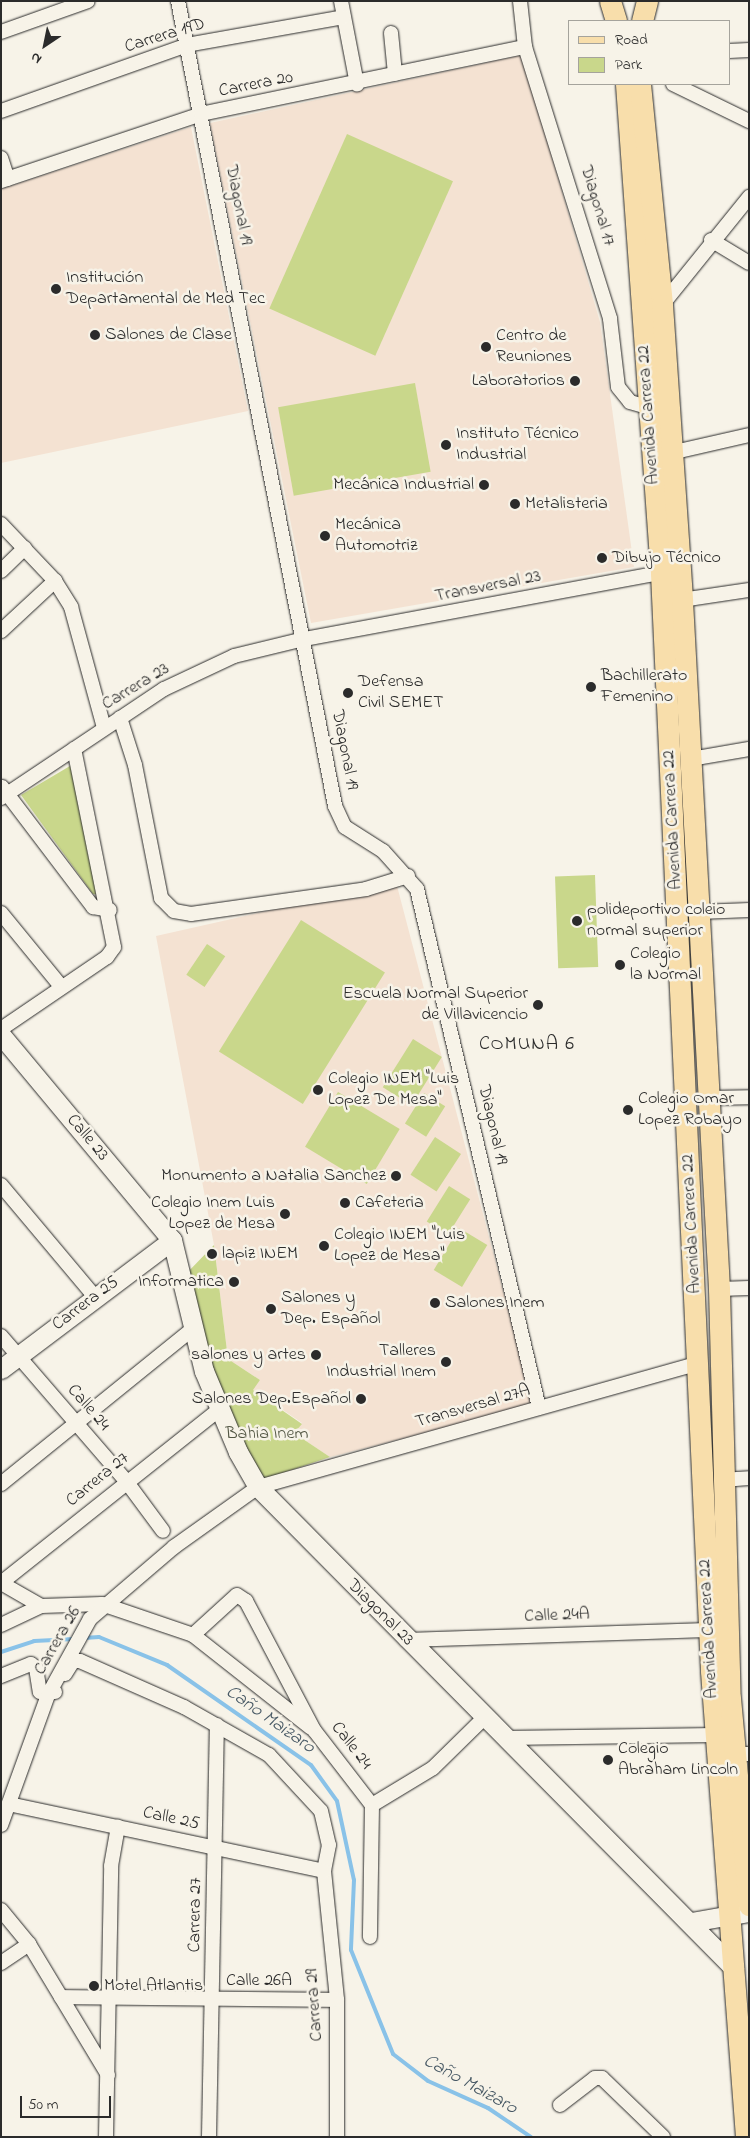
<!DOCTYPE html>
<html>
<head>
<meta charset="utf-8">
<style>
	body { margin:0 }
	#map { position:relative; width:750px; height:2138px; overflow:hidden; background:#f7f3e8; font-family:"Indie Flower",sans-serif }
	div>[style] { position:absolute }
	.built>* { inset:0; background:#f4e2d2 }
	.green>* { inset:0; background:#c9d78b; transform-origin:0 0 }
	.stream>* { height:4px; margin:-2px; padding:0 2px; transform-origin:2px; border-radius:2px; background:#89c2e8 }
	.roads { filter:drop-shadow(0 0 1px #2b2b2b) drop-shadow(0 0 1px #2b2b2b) }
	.street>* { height:14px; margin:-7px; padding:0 7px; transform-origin:7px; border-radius:7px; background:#f7f3e8 }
	.secondary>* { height:19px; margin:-9.5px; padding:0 9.5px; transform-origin:9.5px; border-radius:9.5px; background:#f7f3e8 }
	.primary>* { height:21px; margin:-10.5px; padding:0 10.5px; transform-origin:10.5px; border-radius:10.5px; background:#f8deab }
	.dots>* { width:14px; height:14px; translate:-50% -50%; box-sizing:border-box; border:2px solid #f7f3e8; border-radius:50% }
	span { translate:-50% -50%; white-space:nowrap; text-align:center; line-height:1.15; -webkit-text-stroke:5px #f7f3e8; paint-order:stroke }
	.street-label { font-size:18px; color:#2b2b2b }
	.poi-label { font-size:18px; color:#2b2b2b }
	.left { translate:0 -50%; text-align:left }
	.right { translate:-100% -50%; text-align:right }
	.park-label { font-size:18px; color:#525643 }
	.water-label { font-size:19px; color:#475864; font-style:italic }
	.quarter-label { font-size:20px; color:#2b2b2b; letter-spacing:1px }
	.frame { position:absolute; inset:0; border:2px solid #2b2b2b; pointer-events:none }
	.legend { position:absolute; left:568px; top:20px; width:162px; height:65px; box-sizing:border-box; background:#f7f3e8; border:1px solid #a5a39c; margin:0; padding:6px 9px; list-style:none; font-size:15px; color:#2b2b2b }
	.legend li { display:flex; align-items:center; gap:10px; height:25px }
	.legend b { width:25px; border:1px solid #a5a39c }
	.north { position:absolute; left:20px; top:20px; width:50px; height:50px; -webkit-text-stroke:4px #f7f3e8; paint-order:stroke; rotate:214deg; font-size:14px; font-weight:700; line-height:20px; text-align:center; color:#2b2b2b }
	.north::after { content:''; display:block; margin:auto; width:18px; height:22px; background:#2b2b2b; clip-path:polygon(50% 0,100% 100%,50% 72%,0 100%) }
	.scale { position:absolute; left:20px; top:2096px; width:91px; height:22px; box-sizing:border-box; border:2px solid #2b2b2b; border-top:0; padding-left:6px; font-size:15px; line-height:18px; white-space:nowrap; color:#2b2b2b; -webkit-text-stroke:4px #f7f3e8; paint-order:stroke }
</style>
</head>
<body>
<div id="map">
	<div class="built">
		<div style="clip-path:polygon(522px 55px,600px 322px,634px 567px,311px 623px,210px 123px)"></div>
		<div style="clip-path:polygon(191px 127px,248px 411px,1px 463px,1px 189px)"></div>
		<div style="clip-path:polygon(396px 882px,533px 1405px,330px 1457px,294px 1433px,302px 1423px,252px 1389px,260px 1380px,228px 1359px,214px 1245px,156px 936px)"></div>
	</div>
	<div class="green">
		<div style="left:347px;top:134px;width:116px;height:191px;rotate:24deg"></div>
		<div style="left:415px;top:383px;width:90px;height:139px;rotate:80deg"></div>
		<div style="clip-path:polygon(75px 763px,102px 895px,93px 894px,21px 795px)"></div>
		<div style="left:595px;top:875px;width:92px;height:40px;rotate:88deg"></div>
		<div style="left:301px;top:920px;width:99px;height:155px;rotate:32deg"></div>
		<div style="left:207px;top:944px;width:22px;height:37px;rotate:34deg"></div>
		<div style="left:413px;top:1039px;width:34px;height:57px;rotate:32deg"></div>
		<div style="left:338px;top:1092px;width:72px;height:64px;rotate:31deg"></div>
		<div style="left:424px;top:1093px;width:25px;height:36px;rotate:32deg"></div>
		<div style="left:435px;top:1137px;width:31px;height:45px;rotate:33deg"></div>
		<div style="left:449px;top:1186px;width:25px;height:42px;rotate:32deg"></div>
		<div style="left:459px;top:1228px;width:33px;height:49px;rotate:31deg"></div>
		<div style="clip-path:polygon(214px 1245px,228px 1359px,260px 1380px,253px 1390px,302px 1424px,294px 1433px,330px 1457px,265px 1479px,245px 1450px,224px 1407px,185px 1275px)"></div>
	</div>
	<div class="stream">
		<div style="left:84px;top:1638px;width:15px;rotate:-4deg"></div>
		<div style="left:99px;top:1637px;width:74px;rotate:22.4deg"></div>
		<div style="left:167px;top:1665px;width:175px;rotate:34.8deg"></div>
		<div style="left:311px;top:1765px;width:44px;rotate:54.2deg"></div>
		<div style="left:337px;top:1801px;width:81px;rotate:77.9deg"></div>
		<div style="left:354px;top:1880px;width:70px;rotate:92.5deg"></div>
		<div style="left:351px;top:1950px;width:112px;rotate:68deg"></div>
		<div style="left:393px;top:2054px;width:44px;rotate:37.6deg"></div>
		<div style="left:428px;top:2081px;width:66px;rotate:24.2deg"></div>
		<div style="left:488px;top:2108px;width:52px;rotate:34deg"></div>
		<div style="left:1px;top:1652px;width:35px;rotate:-18deg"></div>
		<div style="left:34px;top:1641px;width:40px;rotate:-2.9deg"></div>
	</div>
	<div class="roads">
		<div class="street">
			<div style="left:178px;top:1px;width:820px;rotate:78.96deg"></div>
			<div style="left:335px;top:806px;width:23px;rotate:65deg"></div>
			<div style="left:345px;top:827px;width:45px;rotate:32.3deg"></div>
			<div style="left:383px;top:851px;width:51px;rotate:48.2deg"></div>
			<div style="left:417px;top:889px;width:533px;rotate:76.77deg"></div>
			<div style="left:341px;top:1px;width:85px;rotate:79.1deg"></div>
			<div style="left:520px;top:1px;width:46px;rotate:83.8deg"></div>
			<div style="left:525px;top:47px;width:285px;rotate:72.6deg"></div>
			<div style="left:610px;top:319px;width:68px;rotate:83.3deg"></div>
			<div style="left:618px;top:387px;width:19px;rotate:51deg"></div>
			<div style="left:630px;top:402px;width:19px;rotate:16deg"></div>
			<div style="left:1px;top:32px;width:92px;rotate:-19.6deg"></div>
			<div style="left:391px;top:33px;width:41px;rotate:84.4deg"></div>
			<div style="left:729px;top:51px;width:20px;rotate:-3deg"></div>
			<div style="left:673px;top:84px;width:85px;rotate:26deg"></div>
			<div style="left:1px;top:111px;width:197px;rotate:-19.5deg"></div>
			<div style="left:187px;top:45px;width:159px;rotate:-10.1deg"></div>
			<div style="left:1px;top:158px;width:22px;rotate:72deg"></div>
			<div style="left:1px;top:181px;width:211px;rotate:-18.5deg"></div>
			<div style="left:201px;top:114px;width:331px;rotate:-11.7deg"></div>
			<div style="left:711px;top:240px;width:44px;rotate:31.2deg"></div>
			<div style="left:662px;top:305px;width:139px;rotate:-51.1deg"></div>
			<div style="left:670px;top:453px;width:81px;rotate:-12.8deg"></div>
			<div style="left:1px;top:524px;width:79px;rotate:46.5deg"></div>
			<div style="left:55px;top:581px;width:31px;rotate:58deg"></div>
			<div style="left:71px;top:607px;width:125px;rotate:74.7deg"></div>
			<div style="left:1px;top:571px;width:33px;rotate:-44deg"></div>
			<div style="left:675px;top:601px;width:75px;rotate:-8.5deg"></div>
			<div style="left:1px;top:631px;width:74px;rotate:-42.8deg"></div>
			<div style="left:120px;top:718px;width:49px;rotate:72.3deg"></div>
			<div style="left:135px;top:765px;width:136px;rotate:78.9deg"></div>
			<div style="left:161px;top:898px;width:18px;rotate:45deg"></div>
			<div style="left:174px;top:911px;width:17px;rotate:10deg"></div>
			<div style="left:191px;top:914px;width:177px;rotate:-8.1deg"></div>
			<div style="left:366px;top:889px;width:44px;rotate:-17.2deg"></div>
			<div style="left:691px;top:759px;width:59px;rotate:-9.8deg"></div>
			<div style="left:2px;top:787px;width:151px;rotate:52.8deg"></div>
			<div style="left:93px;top:907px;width:17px;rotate:10deg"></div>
			<div style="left:1px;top:798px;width:196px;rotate:-33.8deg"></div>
			<div style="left:164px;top:689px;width:77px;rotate:-25.2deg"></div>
			<div style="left:234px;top:656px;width:72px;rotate:-13.7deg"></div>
			<div style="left:304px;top:639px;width:369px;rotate:-10.5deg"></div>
			<div style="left:700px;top:912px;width:49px;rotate:-2.3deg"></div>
			<div style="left:1px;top:913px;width:93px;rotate:50.7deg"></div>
			<div style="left:1px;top:1029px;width:128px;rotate:-34.2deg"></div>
			<div style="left:107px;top:957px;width:12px;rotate:-55deg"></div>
			<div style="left:114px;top:947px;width:202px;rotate:-101.4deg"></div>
			<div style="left:710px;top:1098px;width:39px;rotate:-1deg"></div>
			<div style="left:1px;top:1185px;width:146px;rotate:50deg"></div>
			<div style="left:719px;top:1289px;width:30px;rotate:-2deg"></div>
			<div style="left:1px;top:1336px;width:191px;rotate:49.2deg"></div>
			<div style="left:126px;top:1481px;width:62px;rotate:53.5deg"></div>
			<div style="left:722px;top:1480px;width:27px;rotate:-4deg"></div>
			<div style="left:1px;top:1484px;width:245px;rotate:-39deg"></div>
			<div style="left:1px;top:1583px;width:280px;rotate:-38.5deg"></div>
			<div style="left:1px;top:1583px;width:46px;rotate:29.9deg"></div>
			<div style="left:1px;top:1625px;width:44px;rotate:-25.4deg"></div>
			<div style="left:41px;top:1606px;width:61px;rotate:-1.9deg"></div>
			<div style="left:102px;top:1604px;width:96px;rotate:18.8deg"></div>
			<div style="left:193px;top:1635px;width:149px;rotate:38.2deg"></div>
			<div style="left:193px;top:1635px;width:59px;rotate:-42.3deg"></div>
			<div style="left:237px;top:1595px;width:11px;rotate:34deg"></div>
			<div style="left:246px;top:1601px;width:146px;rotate:62.2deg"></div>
			<div style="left:314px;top:1730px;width:95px;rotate:52.3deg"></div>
			<div style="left:372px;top:1805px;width:132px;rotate:90.9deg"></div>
			<div style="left:406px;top:1640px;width:302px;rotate:-1.9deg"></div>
			<div style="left:65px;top:1674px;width:15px;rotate:-58deg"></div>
			<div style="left:73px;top:1661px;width:7px"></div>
			<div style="left:80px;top:1661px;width:114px;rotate:23.9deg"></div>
			<div style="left:184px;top:1707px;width:98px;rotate:29.5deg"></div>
			<div style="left:269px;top:1755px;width:76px;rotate:47.1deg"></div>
			<div style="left:321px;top:1811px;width:35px;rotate:77deg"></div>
			<div style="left:329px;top:1845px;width:26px;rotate:101deg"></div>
			<div style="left:324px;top:1871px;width:130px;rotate:84.2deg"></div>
			<div style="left:337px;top:2000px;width:137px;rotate:90deg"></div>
			<div style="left:1px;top:1676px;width:32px;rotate:-22deg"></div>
			<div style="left:31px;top:1664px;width:6px;rotate:39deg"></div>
			<div style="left:36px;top:1668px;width:24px;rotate:81deg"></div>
			<div style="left:40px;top:1692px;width:15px"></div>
			<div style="left:506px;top:1738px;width:209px;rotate:-0.8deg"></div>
			<div style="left:715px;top:1735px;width:27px;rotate:45deg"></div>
			<div style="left:734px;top:1754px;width:15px"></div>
			<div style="left:9px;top:1804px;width:322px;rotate:12deg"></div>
			<div style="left:372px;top:1805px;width:71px;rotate:-31.2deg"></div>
			<div style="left:433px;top:1768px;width:71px;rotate:-44.4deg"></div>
			<div style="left:1px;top:1825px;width:138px;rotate:-70.1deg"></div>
			<div style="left:48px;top:1695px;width:87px;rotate:-61.1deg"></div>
			<div style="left:90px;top:1619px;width:111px;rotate:-40.6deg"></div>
			<div style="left:174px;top:1547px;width:103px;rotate:-35.5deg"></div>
			<div style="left:258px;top:1487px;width:458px;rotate:-15.7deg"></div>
			<div style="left:1px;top:1910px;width:44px;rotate:50.5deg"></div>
			<div style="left:29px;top:1944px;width:153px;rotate:58.9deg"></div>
			<div style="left:1px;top:1963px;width:34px;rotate:-34deg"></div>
			<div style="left:61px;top:1997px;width:276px;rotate:0.6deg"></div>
			<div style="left:560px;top:2105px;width:44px;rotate:-37.6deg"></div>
			<div style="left:595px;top:2078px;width:7px"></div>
			<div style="left:602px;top:2078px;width:85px;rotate:44deg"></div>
			<div style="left:106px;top:2137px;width:271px;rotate:-88.9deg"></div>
			<div style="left:111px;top:1866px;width:40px;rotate:-80deg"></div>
			<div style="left:209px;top:2137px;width:412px;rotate:-88.9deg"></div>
		</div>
		<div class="secondary">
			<div style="left:1px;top:1035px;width:267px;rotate:50.2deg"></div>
			<div style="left:172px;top:1240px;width:135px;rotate:76.3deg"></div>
			<div style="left:204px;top:1371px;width:88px;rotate:67.2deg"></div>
			<div style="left:238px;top:1452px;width:40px;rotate:60.3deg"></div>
			<div style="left:258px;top:1487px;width:677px;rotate:45.3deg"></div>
			<div style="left:1px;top:1369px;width:214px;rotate:-37deg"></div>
			<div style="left:691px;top:1922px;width:59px;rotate:-9.8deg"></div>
		</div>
		<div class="primary">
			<div style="left:610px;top:1px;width:21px;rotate:73deg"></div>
			<div style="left:642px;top:21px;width:21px;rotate:-76deg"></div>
			<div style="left:626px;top:84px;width:490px;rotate:85.9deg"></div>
			<div style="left:661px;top:573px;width:1099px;rotate:87.39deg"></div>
			<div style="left:711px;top:1671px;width:467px;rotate:85.7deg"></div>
			<div style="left:640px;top:84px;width:222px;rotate:84.3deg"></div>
			<div style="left:662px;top:305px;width:297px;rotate:86.1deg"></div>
			<div style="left:682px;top:601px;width:689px;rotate:86.92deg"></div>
			<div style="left:719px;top:1289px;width:409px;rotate:88.5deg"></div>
			<div style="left:730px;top:1698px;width:208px;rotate:84.8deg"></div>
		</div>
	</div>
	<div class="dots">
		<div style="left:56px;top:289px;background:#2b2b2b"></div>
		<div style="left:95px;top:335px;background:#2b2b2b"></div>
		<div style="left:486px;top:347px;background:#2b2b2b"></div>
		<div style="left:575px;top:381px;background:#2b2b2b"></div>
		<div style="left:446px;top:445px;background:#2b2b2b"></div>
		<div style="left:484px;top:485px;background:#2b2b2b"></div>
		<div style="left:515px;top:504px;background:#2b2b2b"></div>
		<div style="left:325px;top:536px;background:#2b2b2b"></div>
		<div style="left:602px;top:558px;background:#2b2b2b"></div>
		<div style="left:591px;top:687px;background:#2b2b2b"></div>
		<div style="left:348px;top:693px;background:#2b2b2b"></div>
		<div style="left:577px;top:921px;background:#2b2b2b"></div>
		<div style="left:620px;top:965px;background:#2b2b2b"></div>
		<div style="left:538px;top:1005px;background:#2b2b2b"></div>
		<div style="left:318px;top:1090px;background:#2b2b2b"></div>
		<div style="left:628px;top:1110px;background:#2b2b2b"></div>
		<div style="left:396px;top:1176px;background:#2b2b2b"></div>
		<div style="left:345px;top:1203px;background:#2b2b2b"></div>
		<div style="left:285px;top:1214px;background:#2b2b2b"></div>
		<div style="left:324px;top:1246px;background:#2b2b2b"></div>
		<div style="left:212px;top:1254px;background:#2b2b2b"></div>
		<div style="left:234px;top:1282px;background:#2b2b2b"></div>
		<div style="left:435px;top:1303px;background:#2b2b2b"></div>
		<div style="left:271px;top:1309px;background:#2b2b2b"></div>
		<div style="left:316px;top:1355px;background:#2b2b2b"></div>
		<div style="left:446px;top:1362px;background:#2b2b2b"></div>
		<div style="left:361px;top:1399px;background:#2b2b2b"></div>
		<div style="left:608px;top:1760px;background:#2b2b2b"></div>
		<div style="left:94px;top:1986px;background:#2b2b2b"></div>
	</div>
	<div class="street-label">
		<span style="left:165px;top:36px;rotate:-17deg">Carrera 19D</span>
		<span style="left:256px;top:85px;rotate:-11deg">Carrera 20</span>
		<span style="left:238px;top:205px;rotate:79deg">Diagonal 19</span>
		<span style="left:597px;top:206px;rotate:73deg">Diagonal 17</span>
		<span style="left:649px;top:415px;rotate:-94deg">Avenida Carrera 22</span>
		<span style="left:488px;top:587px;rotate:-11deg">Transversal 23</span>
		<span style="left:136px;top:687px;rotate:-31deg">Carrera 23</span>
		<span style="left:344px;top:750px;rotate:79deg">Diagonal 19</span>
		<span style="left:673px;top:820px;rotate:-93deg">Avenida Carrera 22</span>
		<span style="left:492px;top:1125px;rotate:77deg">Diagonal 19</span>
		<span style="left:87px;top:1138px;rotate:50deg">Calle 23</span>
		<span style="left:692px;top:1224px;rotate:-93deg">Avenida Carrera 22</span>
		<span style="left:86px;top:1304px;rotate:-37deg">Carrera 25</span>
		<span style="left:473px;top:1407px;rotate:-16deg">Transversal 27A</span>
		<span style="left:88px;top:1408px;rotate:49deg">Calle 24</span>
		<span style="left:98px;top:1480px;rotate:-39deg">Carrera 27</span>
		<span style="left:380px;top:1613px;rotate:45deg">Diagonal 23</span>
		<span style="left:557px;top:1616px;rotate:-2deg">Calle 24A</span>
		<span style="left:709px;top:1629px;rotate:-93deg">Avenida Carrera 22</span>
		<span style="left:58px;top:1641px;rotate:-60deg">Carrera 26</span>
		<span style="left:351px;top:1746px;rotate:52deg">Calle 24</span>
		<span style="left:171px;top:1819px;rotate:12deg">Calle 25</span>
		<span style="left:196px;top:1915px;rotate:-89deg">Carrera 27</span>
		<span style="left:259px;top:1981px">Calle 26A</span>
		<span style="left:315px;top:2005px;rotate:-94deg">Carrera 29</span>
	</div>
	<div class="poi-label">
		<span class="left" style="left:66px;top:289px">Institución<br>Departamental de Med Tec</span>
		<span class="left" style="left:105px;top:335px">Salones de Clase</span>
		<span class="left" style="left:496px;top:347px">Centro de<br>Reuniones</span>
		<span class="right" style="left:565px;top:381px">Laboratorios</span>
		<span class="left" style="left:456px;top:445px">Instituto Técnico<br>Industrial</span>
		<span class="right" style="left:474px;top:485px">Mecánica Industrial</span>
		<span class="left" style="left:525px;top:504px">Metalisteria</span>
		<span class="left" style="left:335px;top:536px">Mecánica<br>Automotriz</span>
		<span class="left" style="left:612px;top:558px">Dibujo Técnico</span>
		<span class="left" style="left:601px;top:687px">Bachillerato<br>Femenino</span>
		<span class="left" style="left:358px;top:693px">Defensa<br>Civil SEMET</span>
		<span class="left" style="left:587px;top:921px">polideportivo coleio<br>normal superior</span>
		<span class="left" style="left:630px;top:965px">Colegio<br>la Normal</span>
		<span class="right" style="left:528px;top:1005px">Escuela Normal Superior<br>de Villavicencio</span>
		<span class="left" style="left:328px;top:1090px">Colegio INEM "Luis<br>Lopez De Mesa"</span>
		<span class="left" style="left:638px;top:1110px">Colegio Omar<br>Lopez Robayo</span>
		<span class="right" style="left:386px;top:1176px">Monumento a Natalia Sanchez</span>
		<span class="left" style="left:355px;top:1203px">Cafeteria</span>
		<span class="right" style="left:275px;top:1214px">Colegio Inem Luis<br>Lopez de Mesa</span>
		<span class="left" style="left:334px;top:1246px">Colegio INEM "Luis<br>Lopez de Mesa"</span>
		<span class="left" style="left:222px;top:1254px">lapiz INEM</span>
		<span class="right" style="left:224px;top:1282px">Informatica</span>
		<span class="left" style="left:281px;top:1309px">Salones y<br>Dep. Español</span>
		<span class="left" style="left:445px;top:1303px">Salones Inem</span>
		<span class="right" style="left:436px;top:1362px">Talleres<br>Industrial Inem</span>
		<span class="right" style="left:306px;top:1355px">salones y artes</span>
		<span class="right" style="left:351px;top:1399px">Salones Dep.Español</span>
		<span class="left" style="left:618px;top:1760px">Colegio<br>Abraham Lincoln</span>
		<span class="left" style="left:104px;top:1986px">Motel Atlantis</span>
	</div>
	<div class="park-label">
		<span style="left:267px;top:1434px">Bahia Inem</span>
	</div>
	<div class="water-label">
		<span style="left:270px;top:1720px;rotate:35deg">Caño Maizaro</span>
		<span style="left:470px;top:2085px;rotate:29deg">Caño Maizaro</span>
	</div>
	<div class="quarter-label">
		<span style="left:527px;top:1044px">COMUNA 6</span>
	</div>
	<div class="frame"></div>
	<ul class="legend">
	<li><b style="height:6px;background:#f8deab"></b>Road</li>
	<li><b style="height:14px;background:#c9d78b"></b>Park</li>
	</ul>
	<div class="north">N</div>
	<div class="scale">50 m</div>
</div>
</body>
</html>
